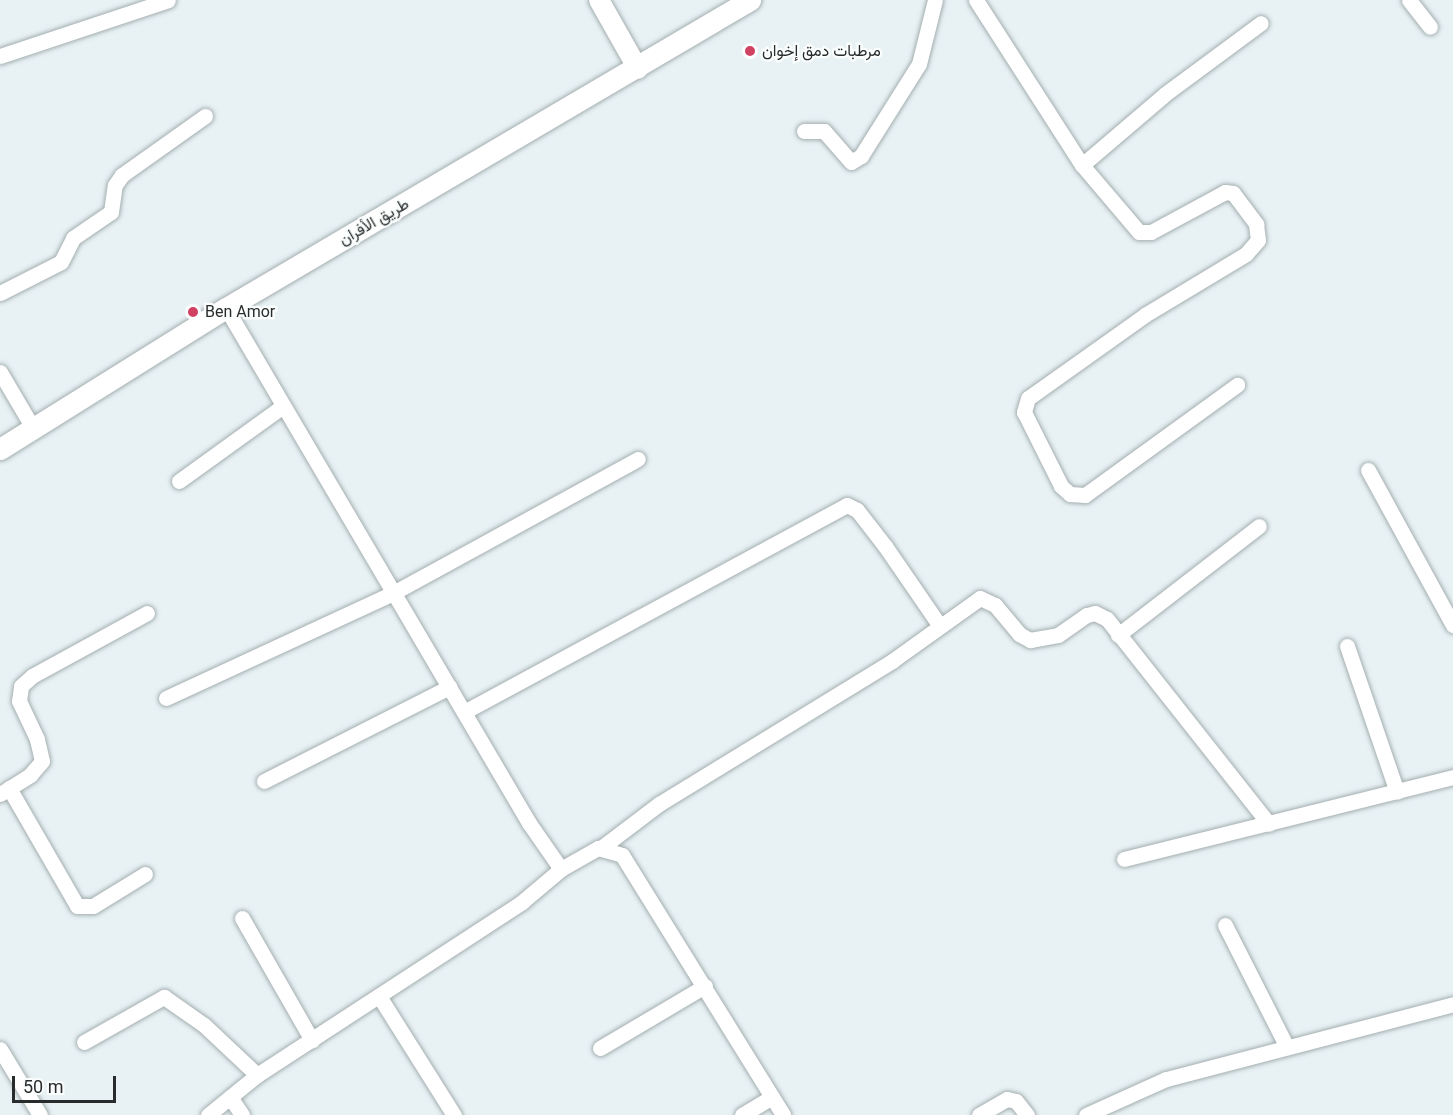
<!DOCTYPE html>
<html>
<head>
<meta charset="utf-8">
<style>
	body { margin:0 }
	#map { position:relative; width:1453px; height:1115px; overflow:hidden; background:#e8f2f5; font-family:Roboto,Vazirmatn,sans-serif }
	div>[style] { position:absolute }
	.roads { filter:drop-shadow(0 0 2px #a4aeb0) drop-shadow(0 0 2px #a4aeb0) }
	.minor>* { height:15px; margin:-7.5px; padding:0 7.5px; transform-origin:7.5px; border-radius:7.5px; background:#fff }
	.tertiary>* { height:20px; margin:-10px; padding:0 10px; transform-origin:10px; border-radius:10px; background:#fff }
	.secondary>* { height:21px; margin:-10.5px; padding:0 10.5px; transform-origin:10.5px; border-radius:10.5px; background:#fff }
	.dots>* { width:16px; height:16px; translate:-50% -50%; box-sizing:border-box; border:3px solid #fcfefe; border-radius:50% }
	span { translate:-50% -50%; white-space:nowrap; text-align:center; line-height:1.15; -webkit-text-stroke:4.5px #fcfefe; paint-order:stroke }
	.poi-label { font-size:16px; color:#282c2d }
	.left { translate:0 -50%; text-align:left }
	.street-label { font-size:16px; color:#282c2d }
	.scale { position:absolute; left:12px; top:1076px; width:104px; height:27px; box-sizing:border-box; border:3px solid #282c2d; border-top:0; padding-left:8px; font-size:18px; line-height:21px; white-space:nowrap; color:#282c2d; -webkit-text-stroke:4px #fcfefe; paint-order:stroke }
</style>
</head>
<body>
<div id="map">
	<div class="roads">
		<div class="minor">
			<div style="left:976px;top:0;width:196px;rotate:57.3deg"></div>
			<div style="left:1082px;top:165px;width:88px;rotate:49.6deg"></div>
			<div style="left:1139px;top:232px;width:12px"></div>
			<div style="left:1151px;top:232px;width:84px;rotate:-28.4deg"></div>
			<div style="left:1225px;top:192px;width:8px;rotate:7deg"></div>
			<div style="left:1233px;top:193px;width:39px;rotate:53deg"></div>
			<div style="left:1256px;top:224px;width:16px;rotate:83deg"></div>
			<div style="left:1258px;top:240px;width:18px;rotate:131deg"></div>
			<div style="left:1246px;top:254px;width:118px;rotate:148.9deg"></div>
			<div style="left:1145px;top:315px;width:143px;rotate:144.6deg"></div>
			<div style="left:1028px;top:398px;width:15px;rotate:106deg"></div>
			<div style="left:1024px;top:412px;width:83px;rotate:63.4deg"></div>
			<div style="left:1061px;top:486px;width:12px;rotate:42deg"></div>
			<div style="left:1070px;top:494px;width:15px;rotate:4deg"></div>
			<div style="left:1085px;top:495px;width:188px;rotate:-35.9deg"></div>
			<div style="left:1409px;top:0;width:34px;rotate:52deg"></div>
			<div style="left:0;top:56px;width:177px;rotate:-18.4deg"></div>
			<div style="left:804px;top:131px;width:20px"></div>
			<div style="left:824px;top:131px;width:41px;rotate:48.9deg"></div>
			<div style="left:851px;top:162px;width:12px;rotate:-31deg"></div>
			<div style="left:861px;top:156px;width:109px;rotate:-57.8deg"></div>
			<div style="left:919px;top:64px;width:66px;rotate:-76deg"></div>
			<div style="left:1082px;top:165px;width:109px;rotate:-40.5deg"></div>
			<div style="left:1165px;top:94px;width:119px;rotate:-36.5deg"></div>
			<div style="left:0;top:293px;width:68px;rotate:-26.9deg"></div>
			<div style="left:61px;top:262px;width:27px;rotate:-63deg"></div>
			<div style="left:73px;top:238px;width:46px;rotate:-34.4deg"></div>
			<div style="left:111px;top:212px;width:27px;rotate:-82deg"></div>
			<div style="left:115px;top:185px;width:12px;rotate:-55deg"></div>
			<div style="left:122px;top:175px;width:102px;rotate:-35.4deg"></div>
			<div style="left:226px;top:308px;width:598px;rotate:59.53deg"></div>
			<div style="left:529px;top:823px;width:56px;rotate:55.2deg"></div>
			<div style="left:561px;top:869px;width:43px;rotate:-29.6deg"></div>
			<div style="left:598px;top:848px;width:25px;rotate:16deg"></div>
			<div style="left:622px;top:855px;width:306px;rotate:58.2deg"></div>
			<div style="left:0;top:372px;width:65px;rotate:59.5deg"></div>
			<div style="left:1368px;top:470px;width:177px;rotate:61.3deg"></div>
			<div style="left:179px;top:481px;width:128px;rotate:-35.8deg"></div>
			<div style="left:1118px;top:635px;width:178px;rotate:-37.7deg"></div>
			<div style="left:1347px;top:646px;width:154px;rotate:71.1deg"></div>
			<div style="left:166px;top:698px;width:250px;rotate:-24.8deg"></div>
			<div style="left:393px;top:593px;width:279px;rotate:-28.7deg"></div>
			<div style="left:464px;top:712px;width:435px;rotate:-28.4deg"></div>
			<div style="left:847px;top:505px;width:11px;rotate:27deg"></div>
			<div style="left:857px;top:510px;width:46px;rotate:52.1deg"></div>
			<div style="left:885px;top:546px;width:97px;rotate:55.5deg"></div>
			<div style="left:264px;top:781px;width:208px;rotate:-26.9deg"></div>
			<div style="left:9px;top:788px;width:136px;rotate:60deg"></div>
			<div style="left:77px;top:906px;width:16px"></div>
			<div style="left:93px;top:906px;width:61px;rotate:-31.6deg"></div>
			<div style="left:0;top:794px;width:36px;rotate:-32deg"></div>
			<div style="left:30px;top:775px;width:18px;rotate:-49deg"></div>
			<div style="left:42px;top:761px;width:23px;rotate:-103deg"></div>
			<div style="left:37px;top:739px;width:42px;rotate:-115.3deg"></div>
			<div style="left:19px;top:701px;width:15px;rotate:-82deg"></div>
			<div style="left:21px;top:686px;width:15px;rotate:-42deg"></div>
			<div style="left:32px;top:676px;width:131px;rotate:-28.7deg"></div>
			<div style="left:601px;top:848px;width:73px;rotate:-37.2deg"></div>
			<div style="left:659px;top:804px;width:273px;rotate:-31.5deg"></div>
			<div style="left:892px;top:661px;width:108px;rotate:-35.6deg"></div>
			<div style="left:980px;top:598px;width:17px;rotate:25deg"></div>
			<div style="left:995px;top:605px;width:38px;rotate:50deg"></div>
			<div style="left:1019px;top:634px;width:13px;rotate:29deg"></div>
			<div style="left:1030px;top:640px;width:28px;rotate:-10deg"></div>
			<div style="left:1058px;top:635px;width:35px;rotate:-35deg"></div>
			<div style="left:1087px;top:615px;width:8px;rotate:-14deg"></div>
			<div style="left:1095px;top:613px;width:13px;rotate:27deg"></div>
			<div style="left:1107px;top:619px;width:261px;rotate:51.7deg"></div>
			<div style="left:1124px;top:859px;width:339px;rotate:-14deg"></div>
			<div style="left:242px;top:918px;width:141px;rotate:60.2deg"></div>
			<div style="left:1225px;top:925px;width:137px;rotate:63.1deg"></div>
			<div style="left:379px;top:996px;width:141px;rotate:57.8deg"></div>
			<div style="left:84px;top:1042px;width:92px;rotate:-29.4deg"></div>
			<div style="left:164px;top:997px;width:49px;rotate:35deg"></div>
			<div style="left:204px;top:1025px;width:73px;rotate:43.3deg"></div>
			<div style="left:257px;top:1075px;width:316px;rotate:-33.1deg"></div>
			<div style="left:522px;top:902px;width:51px;rotate:-40.2deg"></div>
			<div style="left:600px;top:1048px;width:122px;rotate:-30.6deg"></div>
			<div style="left:0;top:1049px;width:77px;rotate:58.8deg"></div>
			<div style="left:230px;top:1097px;width:22px;rotate:56deg"></div>
			<div style="left:208px;top:1115px;width:63px;rotate:-39.2deg"></div>
			<div style="left:742px;top:1115px;width:35px;rotate:-31deg"></div>
			<div style="left:979px;top:1115px;width:32px;rotate:-30deg"></div>
			<div style="left:1007px;top:1099px;width:9px;rotate:13deg"></div>
			<div style="left:1016px;top:1101px;width:18px;rotate:52deg"></div>
			<div style="left:1086px;top:1115px;width:88px;rotate:-24.2deg"></div>
			<div style="left:1166px;top:1079px;width:297px;rotate:-14.6deg"></div>
		</div>
		<div class="tertiary">
			<div style="left:599px;top:0;width:79px;rotate:60.5deg"></div>
		</div>
		<div class="secondary">
			<div style="left:0;top:449px;width:266px;rotate:-32deg"></div>
			<div style="left:226px;top:308px;width:608px;rotate:-30.45deg"></div>
		</div>
	</div>
	<div class="dots">
		<div style="left:750px;top:51px;background:#d14161"></div>
		<div style="left:193px;top:312px;background:#d14161"></div>
	</div>
	<div class="poi-label">
		<span class="left" style="left:762px;top:51px">مرطبات دمق إخوان</span>
		<span class="left" style="left:205px;top:312px">Ben Amor</span>
	</div>
	<div class="street-label">
		<span style="left:374px;top:222px;rotate:-30deg">طريق الأفران</span>
	</div>
	<div class="scale">50 m</div>
</div>
</body>
</html>
